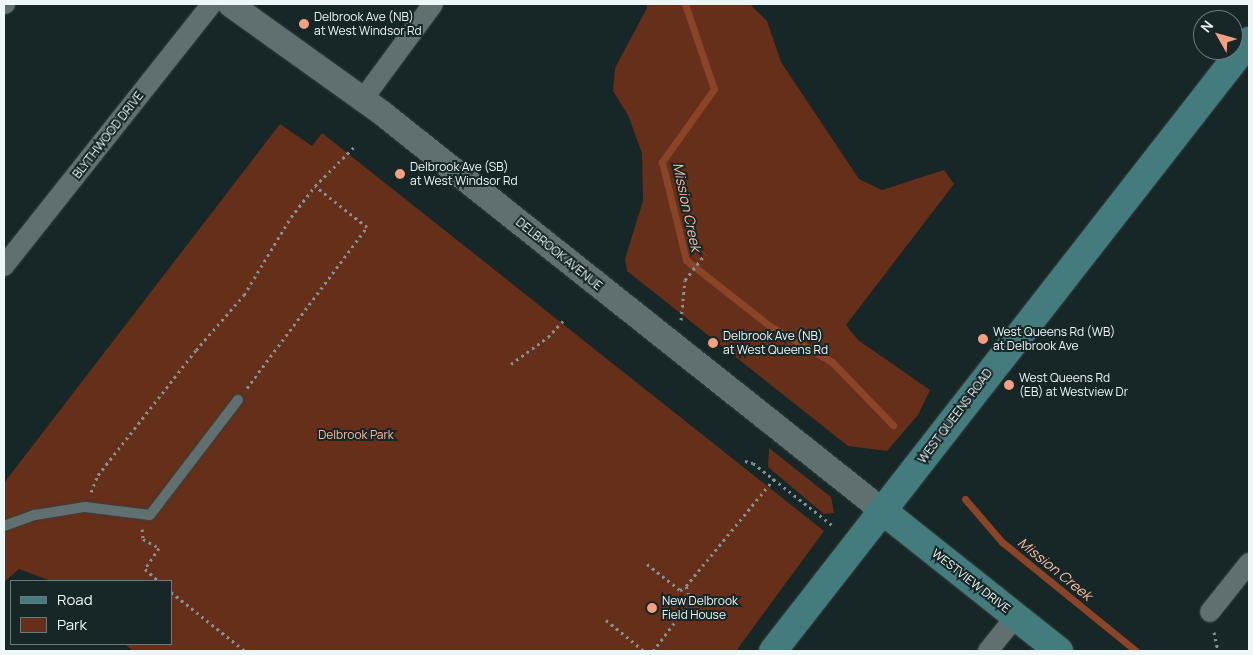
<!DOCTYPE html>
<html>
<head>
<meta charset="utf-8">
<style>
	body { margin:0 }
	#map { position:relative; width:1253px; height:655px; overflow:hidden; background:#172626; font-family:Manrope,sans-serif }
	div>[style] { position:absolute }
	.green>* { inset:0; background:#652f19 }
	.stream>* { height:7px; margin:-3.5px; padding:0 3.5px; transform-origin:3.5px; border-radius:3.5px; background:#8a4427 }
	.path>* { height:3px; margin-top:-1.5px; transform-origin:0; background:repeating-linear-gradient(90deg,#869292 0 2.5px,transparent 0 6.5px) }
	.roads { filter:drop-shadow(0 0 1px #374242) drop-shadow(0 0 1px #374242) }
	.service>* { height:10px; margin:-5px; padding:0 5px; transform-origin:5px; border-radius:5px; background:#607071 }
	.minor>* { height:20px; margin:-10px; padding:0 10px; transform-origin:10px; border-radius:10px; background:#607071 }
	.tertiary>* { height:25px; margin:-12.5px; padding:0 12.5px; transform-origin:12.5px; border-radius:12.5px; background:#607071 }
	.secondary>* { height:28px; margin:-14px; padding:0 14px; transform-origin:14px; border-radius:14px; background:#447c7e }
	.dots>* { width:14px; height:14px; translate:-50% -50%; box-sizing:border-box; border:2px solid #172626; border-radius:50% }
	span { translate:-50% -50%; white-space:nowrap; text-align:center; line-height:1.15; -webkit-text-stroke:4px #172626; paint-order:stroke }
	.poi-label { font-size:12px; color:#eef7f7 }
	.left { translate:0 -50%; text-align:left }
	.street-label { font-size:12px; color:#eef7f7 }
	.park-label { font-size:12px; color:#fabba2 }
	.water-label { font-size:14px; color:#fbbda4; font-style:italic }
	.frame { position:absolute; inset:0; border:5px solid #eef7f7; pointer-events:none }
	.legend { position:absolute; left:10px; top:580px; width:162px; height:65px; box-sizing:border-box; background:#172626; border:1px solid #6d7a7a; margin:0; padding:6px 9px; list-style:none; font-size:15px; color:#eef7f7 }
	.legend li { display:flex; align-items:center; gap:10px; height:25px }
	.legend b { width:25px; border:1px solid #6d7a7a }
	.north { position:absolute; left:1193px; top:10px; width:50px; height:50px; box-sizing:border-box; background:#172626; border:1px solid #6d7a7a; border-radius:50%; rotate:308deg; font-size:14px; font-weight:700; line-height:20px; text-align:center; color:#eef7f7 }
	.north::after { content:''; display:block; margin:auto; width:18px; height:22px; background:#f2a07f; clip-path:polygon(50% 0,100% 100%,50% 72%,0 100%) }
</style>
</head>
<body>
<div id="map">
	<div class="green">
		<div style="clip-path:polygon(646px 4px,750px 4px,767px 21px,781px 62px,859px 179px,882px 190px,944px 170px,954px 184px,846px 325px,858px 340px,930px 390px,918px 415px,887px 451px,848px 446px,627px 271px,625px 259px,643px 201px,642px 153px,628px 115px,613px 91px,615px 68px,647px 8px)"></div>
		<div style="clip-path:polygon(280px 124px,312px 146px,322px 133px,824px 531px,736px 651px,133px 651px,125px 644px,171px 644px,171px 581px,51px 581px,19px 569px,4px 582px,4px 483px)"></div>
		<div style="clip-path:polygon(769px 448px,831px 497px,834px 513px,824px 514px,768px 467px)"></div>
	</div>
	<div class="stream">
		<div style="left:685px;top:4px;width:90px;rotate:71.2deg"></div>
		<div style="left:714px;top:89px;width:90px;rotate:125.5deg"></div>
		<div style="left:662px;top:162px;width:101px;rotate:76.2deg"></div>
		<div style="left:686px;top:260px;width:107px;rotate:38.2deg"></div>
		<div style="left:770px;top:326px;width:72px;rotate:30.1deg"></div>
		<div style="left:832px;top:362px;width:88px;rotate:45.9deg"></div>
		<div style="left:965px;top:499px;width:57px;rotate:49.3deg"></div>
		<div style="left:1002px;top:542px;width:173px;rotate:39.1deg"></div>
	</div>
	<div class="path">
		<div style="left:681px;top:320px;width:40px;rotate:-84.3deg"></div>
		<div style="left:685px;top:280px;width:33px;rotate:-52deg"></div>
		<div style="left:511px;top:364px;width:46px;rotate:-36.1deg"></div>
		<div style="left:548px;top:337px;width:26px;rotate:-47deg"></div>
		<div style="left:247px;top:388px;width:201px;rotate:-53.3deg"></div>
		<div style="left:367px;top:227px;width:66px;rotate:-141.7deg"></div>
		<div style="left:745px;top:461px;width:8px;rotate:14deg"></div>
		<div style="left:753px;top:463px;width:100px;rotate:38.1deg"></div>
		<div style="left:91px;top:492px;width:18px;rotate:-68deg"></div>
		<div style="left:98px;top:475px;width:159px;rotate:-51.9deg"></div>
		<div style="left:196px;top:350px;width:73px;rotate:-48.9deg"></div>
		<div style="left:244px;top:295px;width:91px;rotate:-58.9deg"></div>
		<div style="left:291px;top:217px;width:39px;rotate:-52deg"></div>
		<div style="left:315px;top:186px;width:58px;rotate:-45deg"></div>
		<div style="left:142px;top:529px;width:10px;rotate:84deg"></div>
		<div style="left:143px;top:539px;width:18px;rotate:29deg"></div>
		<div style="left:159px;top:548px;width:25px;rotate:124deg"></div>
		<div style="left:145px;top:569px;width:18px;rotate:41deg"></div>
		<div style="left:647px;top:564px;width:42px;rotate:38.2deg"></div>
		<div style="left:680px;top:590px;width:6px;rotate:-18deg"></div>
		<div style="left:171px;top:592px;width:95px;rotate:38.6deg"></div>
		<div style="left:606px;top:620px;width:49px;rotate:39.2deg"></div>
		<div style="left:1214px;top:632px;width:19px;rotate:78deg"></div>
		<div style="left:307px;top:651px;width:5px"></div>
		<div style="left:653px;top:651px;width:63px;rotate:-52.8deg"></div>
		<div style="left:691px;top:601px;width:16px;rotate:-108deg"></div>
		<div style="left:686px;top:586px;width:139px;rotate:-50.6deg"></div>
	</div>
	<div class="roads">
		<div class="service">
			<div style="left:4px;top:526px;width:33px;rotate:-20deg"></div>
			<div style="left:35px;top:515px;width:51px;rotate:-9.1deg"></div>
			<div style="left:85px;top:507px;width:65px;rotate:7deg"></div>
			<div style="left:150px;top:515px;width:145px;rotate:-52.6deg"></div>
		</div>
		<div class="minor">
			<div style="left:4px;top:4px;width:1px"></div>
			<div style="left:363px;top:99px;width:118px;rotate:-53.6deg"></div>
			<div style="left:4px;top:266px;width:335px;rotate:-51.6deg"></div>
			<div style="left:1210px;top:612px;width:63px;rotate:-51.5deg"></div>
			<div style="left:988px;top:651px;width:45px;rotate:-51.3deg"></div>
		</div>
		<div class="tertiary">
			<div style="left:230px;top:4px;width:187px;rotate:35.6deg"></div>
			<div style="left:382px;top:113px;width:640px;rotate:38.46deg"></div>
		</div>
		<div class="secondary">
			<div style="left:883px;top:511px;width:225px;rotate:38.5deg"></div>
			<div style="left:773px;top:651px;width:774px;rotate:-52.03deg"></div>
		</div>
	</div>
	<div class="dots">
		<div style="left:304px;top:24px;background:#f2a07f"></div>
		<div style="left:400px;top:174px;background:#f2a07f"></div>
		<div style="left:983px;top:339px;background:#f2a07f"></div>
		<div style="left:713px;top:343px;background:#f2a07f"></div>
		<div style="left:1009px;top:385px;background:#f2a07f"></div>
		<div style="left:652px;top:608px;background:#f2a07f"></div>
	</div>
	<div class="poi-label">
		<span class="left" style="left:314px;top:24px">Delbrook Ave (NB)<br>at West Windsor Rd</span>
		<span class="left" style="left:410px;top:174px">Delbrook Ave (SB)<br>at West Windsor Rd</span>
		<span class="left" style="left:993px;top:339px">West Queens Rd (WB)<br>at Delbrook Ave</span>
		<span class="left" style="left:723px;top:343px">Delbrook Ave (NB)<br>at West Queens Rd</span>
		<span class="left" style="left:1019px;top:385px">West Queens Rd<br>(EB) at Westview Dr</span>
		<span class="left" style="left:662px;top:608px">New Delbrook<br>Field House</span>
	</div>
	<div class="street-label">
		<span style="left:108px;top:135px;rotate:-52deg">BLYTHWOOD DRIVE</span>
		<span style="left:559px;top:254px;rotate:39deg">DELBROOK AVENUE</span>
		<span style="left:955px;top:416px;rotate:-53deg">WEST QUEENS ROAD</span>
		<span style="left:971px;top:581px;rotate:38deg">WESTVIEW DRIVE</span>
	</div>
	<div class="park-label">
		<span style="left:356px;top:435px">Delbrook Park</span>
	</div>
	<div class="water-label">
		<span style="left:687px;top:207px;rotate:78deg">Mission Creek</span>
		<span style="left:1055px;top:569px;rotate:39deg">Mission Creek</span>
	</div>
	<div class="frame"></div>
	<ul class="legend">
	<li><b style="height:6px;background:#447c7e"></b>Road</li>
	<li><b style="height:14px;background:#652f19"></b>Park</li>
	</ul>
	<div class="north">N</div>
</div>
</body>
</html>
